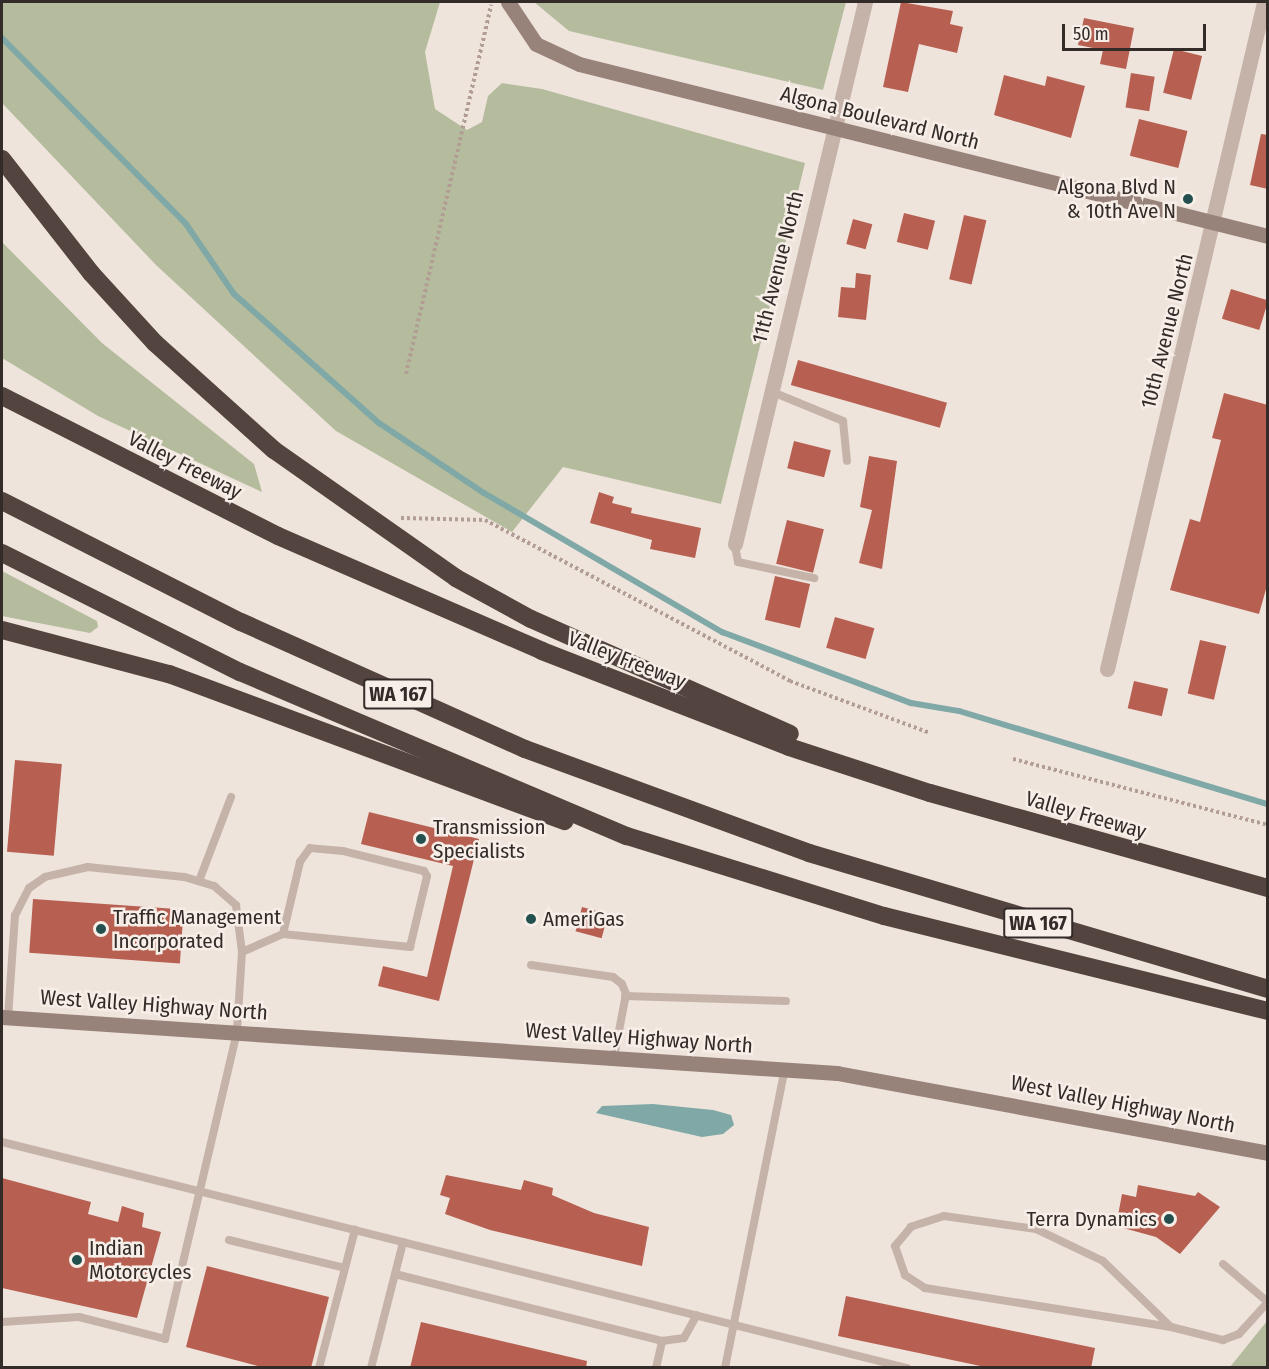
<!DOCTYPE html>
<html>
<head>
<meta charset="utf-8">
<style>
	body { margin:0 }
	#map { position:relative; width:1269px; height:1369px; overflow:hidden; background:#efe4dc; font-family:"Fira Sans Condensed",sans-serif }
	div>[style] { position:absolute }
	.green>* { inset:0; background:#b5bc9e }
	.water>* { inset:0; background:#7fa8a6 }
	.stream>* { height:6px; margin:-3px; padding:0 3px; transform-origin:3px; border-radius:3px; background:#7fa8a6 }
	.building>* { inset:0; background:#b76052; transform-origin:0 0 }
	.path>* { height:4px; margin-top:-2px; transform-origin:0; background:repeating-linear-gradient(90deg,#b19d94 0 3px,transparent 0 6px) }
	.lane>* { height:8px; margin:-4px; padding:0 4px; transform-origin:4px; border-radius:4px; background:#c5b3aa }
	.street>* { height:15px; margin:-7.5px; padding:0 7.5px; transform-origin:7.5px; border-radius:7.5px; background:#c5b3aa }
	.secondary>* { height:15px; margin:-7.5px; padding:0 7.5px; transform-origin:7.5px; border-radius:7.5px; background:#98837b }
	.highway>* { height:18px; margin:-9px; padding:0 9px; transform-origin:9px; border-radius:9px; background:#534440 }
	.dots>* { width:16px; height:16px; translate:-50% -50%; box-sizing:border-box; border:3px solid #f7eee8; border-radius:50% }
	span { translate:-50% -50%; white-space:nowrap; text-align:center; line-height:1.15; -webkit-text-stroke:5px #f7eee8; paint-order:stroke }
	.shield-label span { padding:2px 4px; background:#f7eee8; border:2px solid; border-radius:4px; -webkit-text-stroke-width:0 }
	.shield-label { font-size:20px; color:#332b28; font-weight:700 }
	.street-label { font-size:21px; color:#332b28 }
	.poi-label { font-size:21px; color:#332b28 }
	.right { translate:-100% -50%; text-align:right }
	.left { translate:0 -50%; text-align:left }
	.frame { position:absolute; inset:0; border:3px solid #332b28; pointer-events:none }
	.scale { position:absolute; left:1062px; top:24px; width:144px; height:27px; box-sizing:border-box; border:3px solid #332b28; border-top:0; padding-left:8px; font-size:18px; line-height:21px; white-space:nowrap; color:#332b28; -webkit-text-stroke:4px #f7eee8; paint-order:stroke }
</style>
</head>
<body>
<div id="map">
	<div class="green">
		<div style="clip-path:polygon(2px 2px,440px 2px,425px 52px,435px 109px,467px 130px,482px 122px,488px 96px,502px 83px,542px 89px,805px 163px,721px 504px,563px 467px,512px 532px,336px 431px,156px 265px,2px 103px)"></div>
		<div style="clip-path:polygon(534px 2px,846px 2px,823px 90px,569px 31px)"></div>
		<div style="clip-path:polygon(2px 242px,102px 343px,254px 464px,262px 492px,98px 416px,2px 358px)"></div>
		<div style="clip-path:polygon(2px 571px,97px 621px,98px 627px,90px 633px,2px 616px)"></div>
		<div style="clip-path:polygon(1267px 1321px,1267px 1367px,1230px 1367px)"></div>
	</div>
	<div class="water">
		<div style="clip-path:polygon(653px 1104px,713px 1110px,731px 1115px,734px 1125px,723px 1134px,702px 1137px,596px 1113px,602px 1106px)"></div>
	</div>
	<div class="stream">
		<div style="left:2px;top:38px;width:262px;rotate:45.3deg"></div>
		<div style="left:186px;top:224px;width:85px;rotate:55.6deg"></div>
		<div style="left:234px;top:294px;width:194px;rotate:41.7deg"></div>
		<div style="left:379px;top:423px;width:126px;rotate:33.7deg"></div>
		<div style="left:484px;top:493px;width:276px;rotate:30.3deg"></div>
		<div style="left:722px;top:632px;width:202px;rotate:20.6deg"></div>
		<div style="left:911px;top:703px;width:49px;rotate:9.5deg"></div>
		<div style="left:959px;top:711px;width:323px;rotate:16.8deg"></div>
	</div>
	<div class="building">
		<div style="clip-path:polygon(901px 2px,953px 11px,950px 24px,963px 27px,957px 53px,919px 44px,908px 92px,883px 87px)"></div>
		<div style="clip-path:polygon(1084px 18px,1134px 28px,1126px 69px,1100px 64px,1103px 50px,1078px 45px)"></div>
		<div style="left:1174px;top:49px;width:29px;height:45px;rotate:14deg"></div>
		<div style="left:1131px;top:73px;width:24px;height:35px;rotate:9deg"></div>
		<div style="clip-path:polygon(1004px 75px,1045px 86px,1047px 76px,1085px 86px,1071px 138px,994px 115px)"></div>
		<div style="left:1139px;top:119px;width:50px;height:38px;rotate:14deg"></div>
		<div style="clip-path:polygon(1261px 134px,1268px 135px,1268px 189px,1250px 185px)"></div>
		<div style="left:904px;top:213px;width:32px;height:30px;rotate:14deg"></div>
		<div style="left:964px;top:215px;width:23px;height:66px;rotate:13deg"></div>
		<div style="left:853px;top:219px;width:20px;height:26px;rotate:15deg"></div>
		<div style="clip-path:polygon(856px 273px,871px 275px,866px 320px,838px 317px,841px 287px,855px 288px)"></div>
		<div style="left:1231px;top:289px;width:39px;height:31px;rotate:17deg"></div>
		<div style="left:798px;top:360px;width:155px;height:26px;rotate:16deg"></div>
		<div style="clip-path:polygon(1224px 393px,1268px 405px,1268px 582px,1259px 614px,1170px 590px,1190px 519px,1200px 522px,1221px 440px,1212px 438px)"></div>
		<div style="left:794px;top:441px;width:38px;height:28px;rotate:14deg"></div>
		<div style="clip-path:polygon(869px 456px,897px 461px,882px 569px,859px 563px,872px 510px,860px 507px)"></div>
		<div style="clip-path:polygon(599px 492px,614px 497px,612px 503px,632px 508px,631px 513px,701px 528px,695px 558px,650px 549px,652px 540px,590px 523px)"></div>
		<div style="left:787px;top:520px;width:38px;height:45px;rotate:14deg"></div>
		<div style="left:775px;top:576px;width:36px;height:45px;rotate:13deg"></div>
		<div style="left:835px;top:617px;width:41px;height:32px;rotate:16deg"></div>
		<div style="left:1200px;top:640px;width:27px;height:55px;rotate:13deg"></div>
		<div style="left:1134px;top:681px;width:35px;height:28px;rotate:13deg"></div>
		<div style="left:15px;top:760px;width:47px;height:92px;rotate:5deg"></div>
		<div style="clip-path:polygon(369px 812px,479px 839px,439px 1001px,378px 986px,383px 966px,427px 977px,453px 866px,361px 844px)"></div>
		<div style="left:33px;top:899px;width:151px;height:54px;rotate:4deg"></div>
		<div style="left:582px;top:907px;width:27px;height:25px;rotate:15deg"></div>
		<div style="clip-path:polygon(446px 1175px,521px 1190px,524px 1180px,553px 1188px,552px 1195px,594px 1213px,649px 1227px,642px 1266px,490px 1230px,445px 1214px,450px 1198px,440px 1195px)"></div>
		<div style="clip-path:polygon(2px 1178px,91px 1202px,88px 1214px,118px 1222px,122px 1206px,144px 1213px,142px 1227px,161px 1232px,137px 1318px,2px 1288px)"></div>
		<div style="clip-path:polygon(1138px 1185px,1195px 1196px,1198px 1192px,1220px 1207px,1180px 1254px,1156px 1237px,1116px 1226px,1122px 1194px,1136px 1197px)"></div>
		<div style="clip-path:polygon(207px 1266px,329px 1297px,311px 1368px,265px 1368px,186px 1347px)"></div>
		<div style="clip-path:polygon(846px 1296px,1095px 1348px,1091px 1368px,990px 1368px,838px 1336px)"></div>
		<div style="clip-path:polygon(421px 1322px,587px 1361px,586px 1368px,410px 1368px)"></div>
	</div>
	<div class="path">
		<div style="left:406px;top:374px;width:379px;rotate:-77deg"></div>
		<div style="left:401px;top:518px;width:84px;rotate:1.4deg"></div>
		<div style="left:485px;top:520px;width:345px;rotate:27.8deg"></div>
		<div style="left:790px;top:681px;width:149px;rotate:20.4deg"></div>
		<div style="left:1013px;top:759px;width:263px;rotate:14.5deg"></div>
	</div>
	<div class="lane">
		<div style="left:770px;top:391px;width:79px;rotate:22.3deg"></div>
		<div style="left:843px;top:421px;width:40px;rotate:84.3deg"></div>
		<div style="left:734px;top:541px;width:21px;rotate:79deg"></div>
		<div style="left:738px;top:562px;width:78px;rotate:11.9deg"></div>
		<div style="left:199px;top:881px;width:90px;rotate:-69.1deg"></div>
		<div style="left:242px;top:952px;width:45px;rotate:-23.7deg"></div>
		<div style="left:283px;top:934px;width:128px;rotate:5.8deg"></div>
		<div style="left:410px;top:947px;width:73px;rotate:-76.5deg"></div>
		<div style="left:427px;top:876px;width:6px;rotate:-121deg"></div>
		<div style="left:424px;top:871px;width:83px;rotate:-166.1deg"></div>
		<div style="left:343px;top:851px;width:33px;rotate:-175deg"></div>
		<div style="left:310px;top:848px;width:17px;rotate:126deg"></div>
		<div style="left:300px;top:862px;width:74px;rotate:103.3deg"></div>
		<div style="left:531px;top:965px;width:83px;rotate:8.3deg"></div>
		<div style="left:613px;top:977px;width:11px;rotate:38deg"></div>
		<div style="left:622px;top:984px;width:11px;rotate:68deg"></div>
		<div style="left:626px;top:994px;width:64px;rotate:100.8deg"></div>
		<div style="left:625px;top:996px;width:161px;rotate:1.8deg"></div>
		<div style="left:2px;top:1142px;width:933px;rotate:14.02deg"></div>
		<div style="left:229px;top:1240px;width:119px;rotate:13.6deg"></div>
		<div style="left:1223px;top:1264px;width:59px;rotate:40.2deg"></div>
		<div style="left:395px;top:1274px;width:275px;rotate:14.1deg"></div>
		<div style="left:662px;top:1341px;width:22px;rotate:-8deg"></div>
		<div style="left:684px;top:1338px;width:26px;rotate:-61deg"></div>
		<div style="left:2px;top:1322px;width:77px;rotate:-3.7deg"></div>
		<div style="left:79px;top:1317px;width:89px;rotate:14.3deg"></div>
		<div style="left:165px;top:1339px;width:316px;rotate:-76.8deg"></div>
		<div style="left:237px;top:1031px;width:79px;rotate:-86.4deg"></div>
		<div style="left:242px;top:952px;width:47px;rotate:-97.3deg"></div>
		<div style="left:236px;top:905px;width:29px;rotate:-139deg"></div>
		<div style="left:214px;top:886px;width:31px;rotate:-163deg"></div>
		<div style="left:184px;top:877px;width:97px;rotate:-174.1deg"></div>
		<div style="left:88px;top:867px;width:44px;rotate:166.9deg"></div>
		<div style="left:45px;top:877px;width:19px;rotate:145deg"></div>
		<div style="left:29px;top:888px;width:30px;rotate:117deg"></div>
		<div style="left:15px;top:915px;width:102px;rotate:93.9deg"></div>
		<div style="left:1171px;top:1327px;width:95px;rotate:-135.9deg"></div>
		<div style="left:1103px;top:1261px;width:74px;rotate:-154.5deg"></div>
		<div style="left:1036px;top:1229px;width:93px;rotate:-172deg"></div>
		<div style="left:944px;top:1216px;width:35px;rotate:162deg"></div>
		<div style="left:911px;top:1227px;width:25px;rotate:130deg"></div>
		<div style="left:895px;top:1246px;width:31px;rotate:71deg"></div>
		<div style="left:905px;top:1275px;width:24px;rotate:33deg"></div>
		<div style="left:925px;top:1288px;width:249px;rotate:9deg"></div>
		<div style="left:1171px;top:1327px;width:54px;rotate:14deg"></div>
		<div style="left:1223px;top:1340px;width:17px;rotate:-21deg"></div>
		<div style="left:1239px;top:1334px;width:43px;rotate:-47.8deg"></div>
		<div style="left:319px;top:1368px;width:143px;rotate:-75.4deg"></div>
		<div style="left:371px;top:1368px;width:130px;rotate:-75.7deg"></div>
		<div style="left:656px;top:1368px;width:28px;rotate:-77deg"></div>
		<div style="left:725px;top:1368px;width:305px;rotate:-78.7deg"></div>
	</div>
	<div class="street">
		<div style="left:735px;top:544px;width:557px;rotate:-76.51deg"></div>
		<div style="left:1107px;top:669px;width:685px;rotate:-76.75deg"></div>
	</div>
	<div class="secondary">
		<div style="left:508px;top:2px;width:50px;rotate:56.3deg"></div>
		<div style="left:536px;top:44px;width:47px;rotate:24.9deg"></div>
		<div style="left:579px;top:64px;width:710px;rotate:14.02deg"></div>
		<div style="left:2px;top:1017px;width:837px;rotate:3.84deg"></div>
		<div style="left:837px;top:1073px;width:438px;rotate:10.5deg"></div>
	</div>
	<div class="highway">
		<div style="left:2px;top:159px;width:145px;rotate:52deg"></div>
		<div style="left:91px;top:273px;width:95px;rotate:47.6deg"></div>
		<div style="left:155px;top:343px;width:160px;rotate:42deg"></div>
		<div style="left:274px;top:450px;width:223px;rotate:35.1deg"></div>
		<div style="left:456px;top:578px;width:85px;rotate:28.7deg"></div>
		<div style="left:531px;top:619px;width:283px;rotate:23.9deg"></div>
		<div style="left:2px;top:396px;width:309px;rotate:26.9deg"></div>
		<div style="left:278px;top:536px;width:288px;rotate:23.5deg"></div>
		<div style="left:542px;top:651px;width:265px;rotate:21.2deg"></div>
		<div style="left:789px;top:747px;width:148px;rotate:18.1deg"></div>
		<div style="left:930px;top:793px;width:351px;rotate:15.7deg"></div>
		<div style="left:2px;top:501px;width:268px;rotate:26.9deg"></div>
		<div style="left:241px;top:622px;width:311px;rotate:24.1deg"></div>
		<div style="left:525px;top:749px;width:302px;rotate:20.1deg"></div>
		<div style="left:809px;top:853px;width:479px;rotate:16.5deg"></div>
		<div style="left:2px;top:553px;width:266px;rotate:26.6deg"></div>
		<div style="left:240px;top:672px;width:420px;rotate:23deg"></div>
		<div style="left:627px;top:836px;width:269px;rotate:17.3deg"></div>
		<div style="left:884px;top:916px;width:396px;rotate:13.9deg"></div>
		<div style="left:2px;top:630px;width:173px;rotate:14.8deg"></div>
		<div style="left:169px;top:674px;width:422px;rotate:20.4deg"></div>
	</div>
	<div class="dots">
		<div style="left:1188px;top:199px;background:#23504e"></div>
		<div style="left:421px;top:839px;background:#23504e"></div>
		<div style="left:531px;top:919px;background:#23504e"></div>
		<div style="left:101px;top:929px;background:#23504e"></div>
		<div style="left:1169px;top:1219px;background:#23504e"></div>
		<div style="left:77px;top:1260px;background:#23504e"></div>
	</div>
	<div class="shield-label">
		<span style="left:398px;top:694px">WA 167</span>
		<span style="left:1038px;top:923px">WA 167</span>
	</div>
	<div class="street-label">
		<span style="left:880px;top:118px;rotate:14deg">Algona Boulevard North</span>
		<span style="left:778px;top:267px;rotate:-76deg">11th Avenue North</span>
		<span style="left:1167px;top:331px;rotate:-76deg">10th Avenue North</span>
		<span style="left:185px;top:465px;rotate:27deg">Valley Freeway</span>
		<span style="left:627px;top:660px;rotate:21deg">Valley Freeway</span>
		<span style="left:1086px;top:815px;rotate:16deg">Valley Freeway</span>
		<span style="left:154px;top:1005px;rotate:4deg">West Valley Highway North</span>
		<span style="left:639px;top:1038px;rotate:4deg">West Valley Highway North</span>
		<span style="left:1123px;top:1104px;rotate:11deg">West Valley Highway North</span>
	</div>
	<div class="poi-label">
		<span class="right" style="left:1176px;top:199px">Algona Blvd N<br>&amp; 10th Ave N</span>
		<span class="left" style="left:433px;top:839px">Transmission<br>Specialists</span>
		<span class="left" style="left:113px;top:929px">Traffic Management<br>Incorporated</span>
		<span class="left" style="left:543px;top:919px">AmeriGas</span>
		<span class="right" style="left:1157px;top:1219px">Terra Dynamics</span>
		<span class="left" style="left:89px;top:1260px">Indian<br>Motorcycles</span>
	</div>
	<div class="frame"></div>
	<div class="scale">50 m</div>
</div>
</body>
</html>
